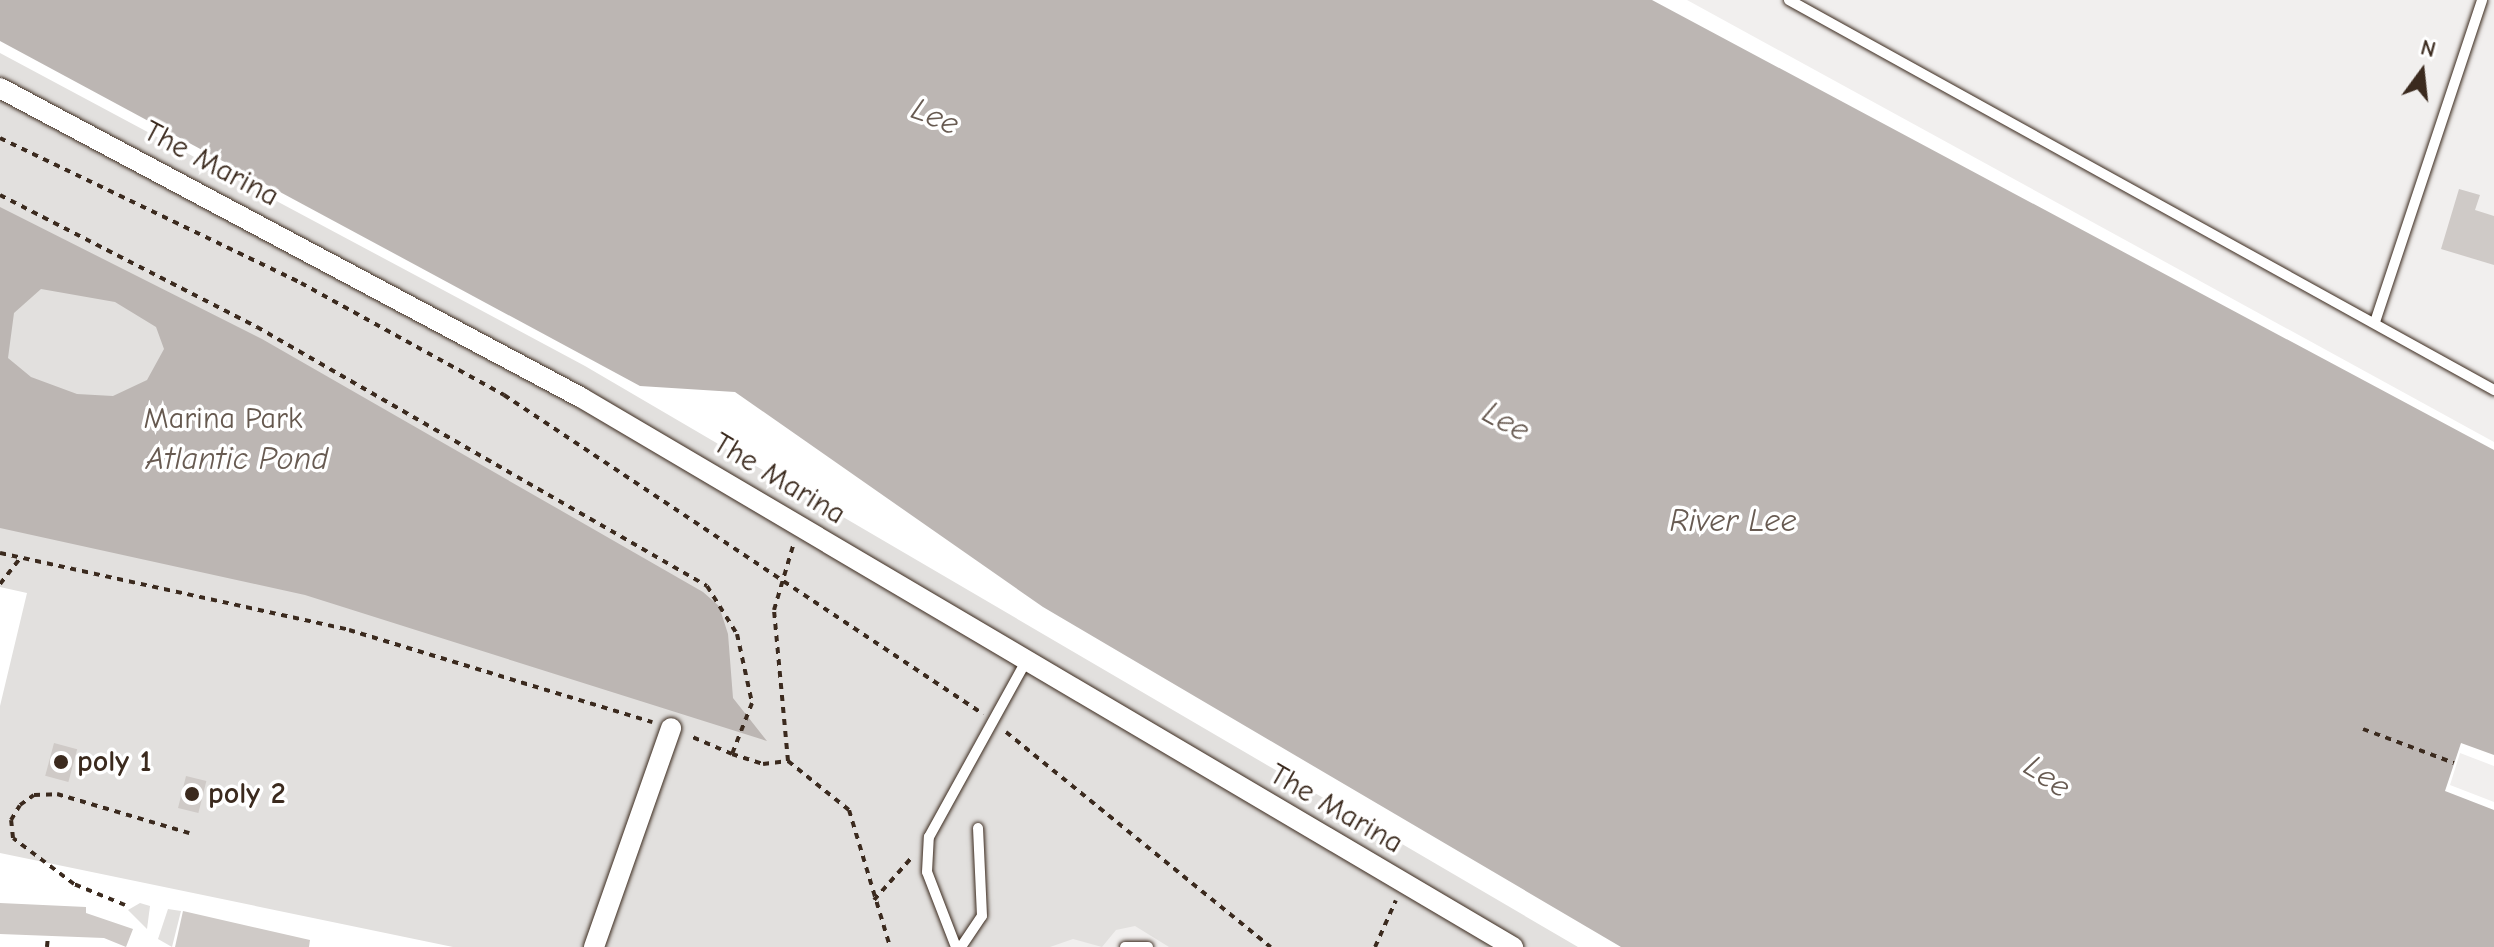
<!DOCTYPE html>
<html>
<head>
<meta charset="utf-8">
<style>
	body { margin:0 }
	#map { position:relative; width:2494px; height:947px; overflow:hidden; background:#fff; font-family:"Comic Neue",sans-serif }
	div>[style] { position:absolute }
	.built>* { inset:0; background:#f1efee }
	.green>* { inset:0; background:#e2e0de }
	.water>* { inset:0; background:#bcb6b3 }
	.building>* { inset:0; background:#cfcac7; transform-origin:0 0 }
	.path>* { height:4px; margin-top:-2px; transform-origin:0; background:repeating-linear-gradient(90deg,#3b2a1e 0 6px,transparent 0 12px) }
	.roads { filter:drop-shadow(0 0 2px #3b2a1e) drop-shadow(0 0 2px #3b2a1e) }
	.lane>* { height:10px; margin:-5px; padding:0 5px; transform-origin:5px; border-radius:5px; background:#fff }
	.street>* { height:20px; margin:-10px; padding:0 10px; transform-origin:10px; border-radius:10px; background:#fff }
	.dots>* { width:22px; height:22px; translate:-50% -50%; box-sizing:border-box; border:4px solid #fff; border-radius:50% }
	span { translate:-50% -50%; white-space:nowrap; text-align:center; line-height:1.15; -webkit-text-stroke:7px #fff; paint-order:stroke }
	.street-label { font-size:30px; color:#3b2a1e }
	.park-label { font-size:30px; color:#65584e }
	.poi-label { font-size:30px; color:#3b2a1e; font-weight:700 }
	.left { translate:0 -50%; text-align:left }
	.water-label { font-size:32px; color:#685b52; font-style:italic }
	.north { position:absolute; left:2382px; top:32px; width:80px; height:80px; -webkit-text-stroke:6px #fff; paint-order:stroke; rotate:15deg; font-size:22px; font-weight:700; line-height:32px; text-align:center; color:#3b2a1e }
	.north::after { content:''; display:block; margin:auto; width:28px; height:36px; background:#3b2a1e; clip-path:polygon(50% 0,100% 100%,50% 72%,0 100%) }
</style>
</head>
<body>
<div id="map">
	<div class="built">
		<div style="clip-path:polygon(1687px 0,2494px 0,2494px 442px)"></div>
		<div style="clip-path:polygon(2460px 753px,2494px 766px,2494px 802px,2450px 785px)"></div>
		<div style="clip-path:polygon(1099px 871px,1191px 947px,1037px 947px)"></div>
	</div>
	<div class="green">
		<div style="clip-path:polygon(0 53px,585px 366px,1578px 947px,1169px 947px,1135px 926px,1116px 930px,1102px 947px,1073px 939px,1050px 947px,453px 947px,0 853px,0 706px,27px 593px,0 587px)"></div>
		<div style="clip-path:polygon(140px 903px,150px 906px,147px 929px,128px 910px)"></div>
		<div style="clip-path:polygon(168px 909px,181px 911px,172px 947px,158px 939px)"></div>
	</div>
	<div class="water">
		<div style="clip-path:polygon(0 0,1652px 0,2494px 450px,2494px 755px,2461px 743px,2445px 791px,2494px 810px,2494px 947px,1621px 947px,1043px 607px,735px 392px,640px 386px,0 41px)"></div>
		<div style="clip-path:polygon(evenodd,0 207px,262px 339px,703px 592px,719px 606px,728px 634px,733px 698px,767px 741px,305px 595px,0 528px,0 207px,41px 289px,115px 302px,156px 327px,164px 349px,147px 380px,113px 396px,77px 394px,31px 377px,8px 358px,14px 313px,41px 289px)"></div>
	</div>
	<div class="building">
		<div style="clip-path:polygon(2459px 189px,2480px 195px,2475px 210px,2494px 216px,2494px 265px,2441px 249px)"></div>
		<div style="left:54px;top:743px;width:24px;height:34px;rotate:15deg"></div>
		<div style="left:186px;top:776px;width:21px;height:33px;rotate:14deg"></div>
		<div style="clip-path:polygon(0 903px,86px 907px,86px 913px,133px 929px,126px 947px,104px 938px,0 934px)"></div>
		<div style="clip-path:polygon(183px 911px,310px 940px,309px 947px,175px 947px)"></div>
	</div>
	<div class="path">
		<div style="left:0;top:138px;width:334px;rotate:25.7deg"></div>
		<div style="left:301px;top:283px;width:232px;rotate:28.9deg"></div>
		<div style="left:504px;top:395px;width:576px;rotate:33.66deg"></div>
		<div style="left:0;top:195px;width:289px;rotate:27.2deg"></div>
		<div style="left:257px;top:327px;width:519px;rotate:29.92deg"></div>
		<div style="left:707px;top:586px;width:57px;rotate:58deg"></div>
		<div style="left:737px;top:634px;width:71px;rotate:77.7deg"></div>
		<div style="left:752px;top:703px;width:55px;rotate:111.4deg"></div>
		<div style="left:732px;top:754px;width:46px;rotate:-156.8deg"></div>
		<div style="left:0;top:553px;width:357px;rotate:12.4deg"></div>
		<div style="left:349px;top:630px;width:317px;rotate:16.9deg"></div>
		<div style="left:0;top:584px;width:33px;rotate:-52deg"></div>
		<div style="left:2363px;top:729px;width:97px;rotate:20.5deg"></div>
		<div style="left:1006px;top:732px;width:341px;rotate:39.1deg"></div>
		<div style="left:732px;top:754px;width:33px;rotate:18deg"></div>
		<div style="left:763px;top:764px;width:25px;rotate:-7deg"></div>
		<div style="left:788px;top:761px;width:152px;rotate:-95.3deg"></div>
		<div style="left:774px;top:610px;width:67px;rotate:-73.5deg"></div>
		<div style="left:788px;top:761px;width:78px;rotate:38.8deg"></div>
		<div style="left:849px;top:810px;width:143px;rotate:73.3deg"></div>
		<div style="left:874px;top:900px;width:57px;rotate:-48.5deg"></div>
		<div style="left:125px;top:905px;width:55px;rotate:-157.6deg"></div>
		<div style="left:74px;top:884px;width:76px;rotate:-143deg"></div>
		<div style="left:13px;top:838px;width:18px;rotate:-96deg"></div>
		<div style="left:11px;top:820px;width:17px;rotate:-59deg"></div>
		<div style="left:20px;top:805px;width:17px;rotate:-36deg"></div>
		<div style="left:34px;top:795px;width:23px;rotate:-2deg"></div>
		<div style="left:57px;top:794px;width:138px;rotate:16.5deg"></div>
		<div style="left:47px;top:947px;width:11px;rotate:-85deg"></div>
		<div style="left:1375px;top:947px;width:51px;rotate:-65.9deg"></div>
	</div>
	<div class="roads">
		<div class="lane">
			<div style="left:1789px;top:0;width:806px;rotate:28.95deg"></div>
			<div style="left:2375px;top:322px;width:339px;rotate:-71.6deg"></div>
			<div style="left:956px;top:947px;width:80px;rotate:-111.1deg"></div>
			<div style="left:927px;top:872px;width:35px;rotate:-87deg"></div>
			<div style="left:929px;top:837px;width:201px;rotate:-61.1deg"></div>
			<div style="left:961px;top:947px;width:37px;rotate:-56deg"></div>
			<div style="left:982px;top:916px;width:88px;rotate:-92.6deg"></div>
			<div style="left:1125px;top:947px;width:23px"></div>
		</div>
		<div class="street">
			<div style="left:0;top:88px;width:659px;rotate:28.04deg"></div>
			<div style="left:582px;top:398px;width:1081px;rotate:30.53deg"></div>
			<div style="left:594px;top:947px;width:232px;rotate:-70.6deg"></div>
		</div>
	</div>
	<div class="dots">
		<div style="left:61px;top:762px;background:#3b2a1e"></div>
		<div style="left:192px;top:794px;background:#3b2a1e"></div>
	</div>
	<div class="street-label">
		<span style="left:211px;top:164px;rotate:28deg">The Marina</span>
		<span style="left:779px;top:479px;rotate:31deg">The Marina</span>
		<span style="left:1336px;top:809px;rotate:30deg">The Marina</span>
	</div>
	<div class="park-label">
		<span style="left:223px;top:419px">Marina Park</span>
	</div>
	<div class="poi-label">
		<span class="left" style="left:77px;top:762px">poly 1</span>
		<span class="left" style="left:208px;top:794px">poly 2</span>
	</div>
	<div class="water-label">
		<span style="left:935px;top:117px;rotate:23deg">Lee</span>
		<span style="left:1506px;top:422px;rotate:29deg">Lee</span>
		<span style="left:237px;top:459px">Atlantic Pond</span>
		<span style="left:1733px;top:521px">River Lee</span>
		<span style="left:2047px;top:777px;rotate:35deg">Lee</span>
	</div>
	<div class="north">N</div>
</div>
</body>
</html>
